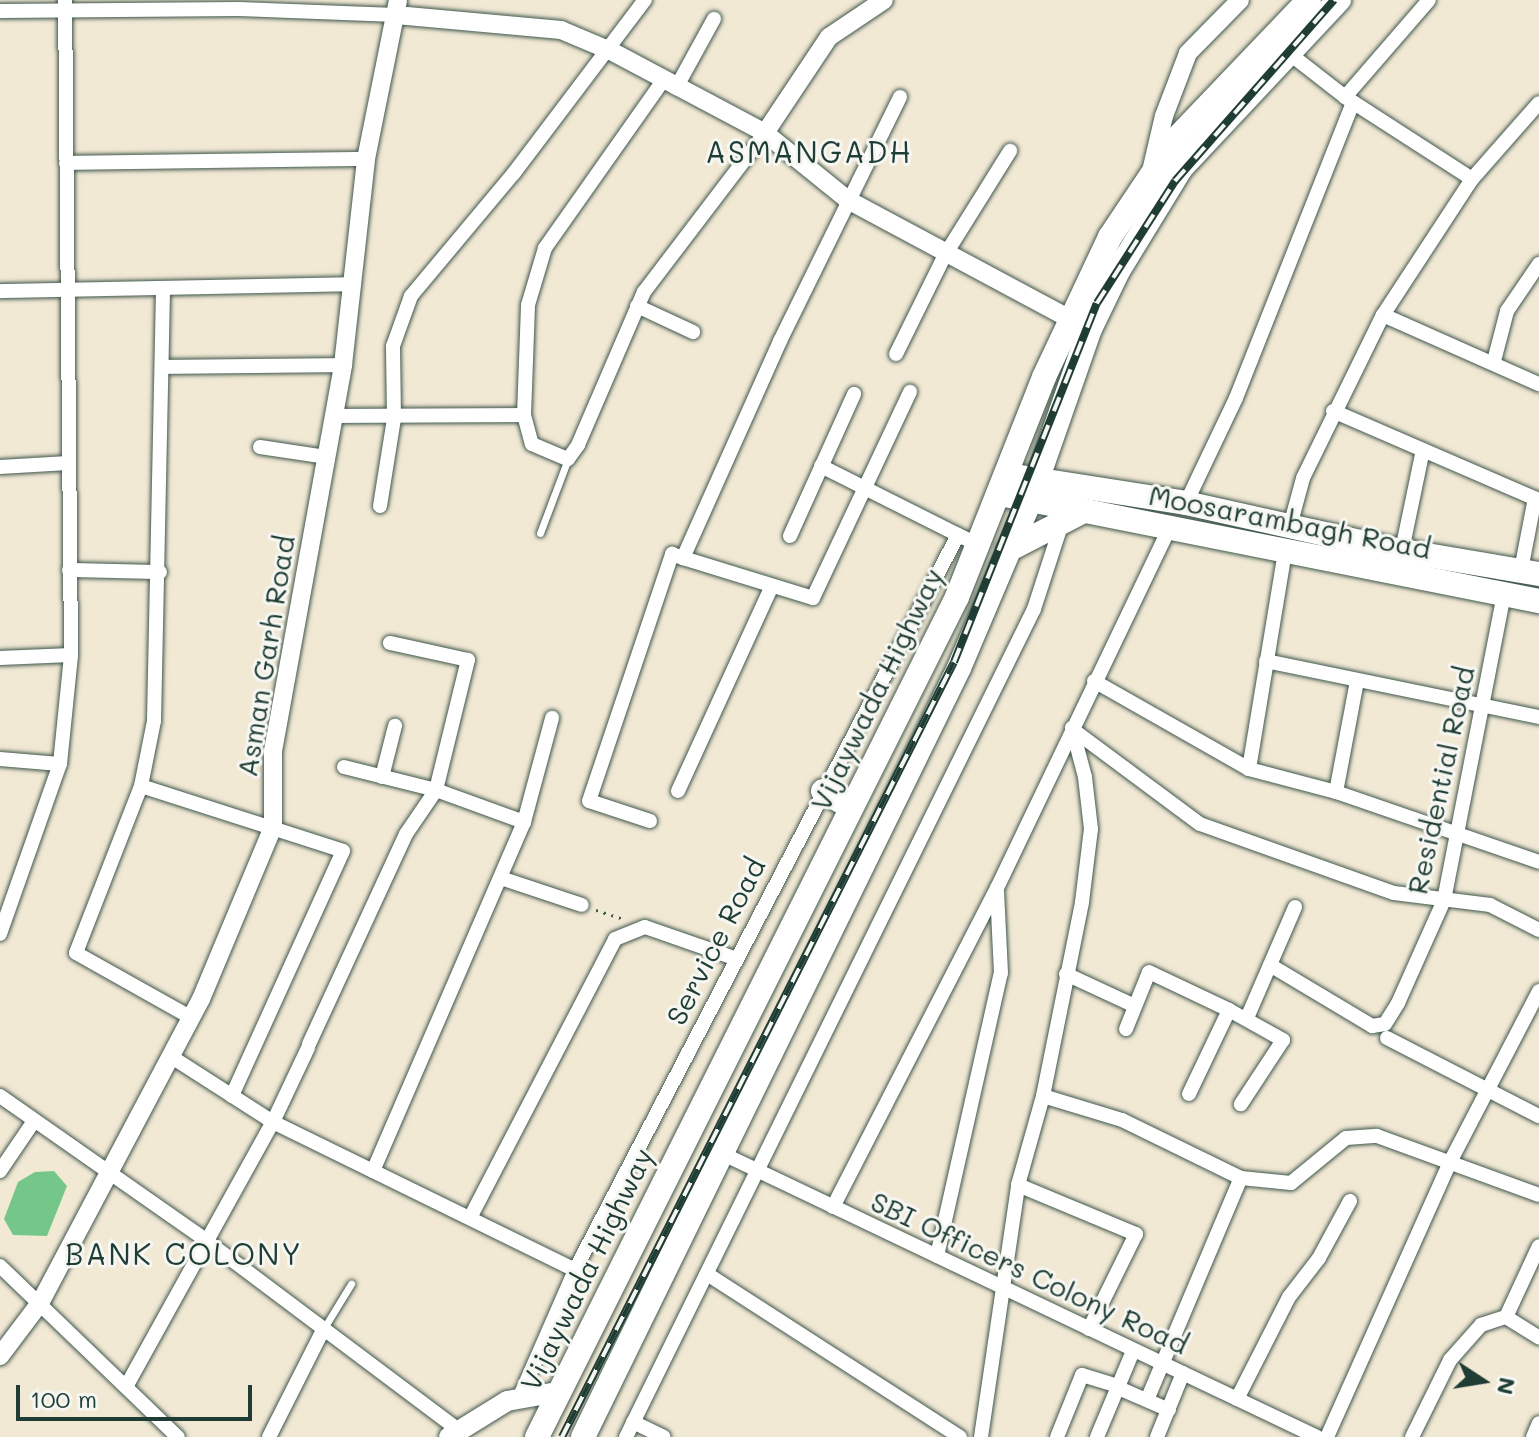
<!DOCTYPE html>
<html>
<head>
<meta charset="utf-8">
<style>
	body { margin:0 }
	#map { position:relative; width:1539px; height:1437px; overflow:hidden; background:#f2e9d5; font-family:Mali,sans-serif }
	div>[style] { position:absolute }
	.green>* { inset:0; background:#75c789 }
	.path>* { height:3px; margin-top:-1.5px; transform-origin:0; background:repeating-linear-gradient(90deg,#3f574c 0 2px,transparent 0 8px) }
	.roads { filter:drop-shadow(0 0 2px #3f574c) drop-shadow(0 0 2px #3f574c) }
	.service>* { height:7px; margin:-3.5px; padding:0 3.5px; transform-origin:3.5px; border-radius:3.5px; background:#fff }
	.minor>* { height:14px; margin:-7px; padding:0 7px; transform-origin:7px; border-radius:7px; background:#fff }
	.tertiary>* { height:18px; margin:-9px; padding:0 9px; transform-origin:9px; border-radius:9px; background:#fff }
	.secondary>* { height:20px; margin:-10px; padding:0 10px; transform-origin:10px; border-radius:10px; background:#fff }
	.primary>* { height:24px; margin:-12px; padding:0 12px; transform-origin:12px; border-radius:12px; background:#fff }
	.trunk>* { height:24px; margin:-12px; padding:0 12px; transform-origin:12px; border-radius:12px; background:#fff }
	.rail>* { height:8px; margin-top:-4px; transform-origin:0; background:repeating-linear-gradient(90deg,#f6f6f2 0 15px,#1f3d34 0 30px); box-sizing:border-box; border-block:2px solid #1f3d34 }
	span { translate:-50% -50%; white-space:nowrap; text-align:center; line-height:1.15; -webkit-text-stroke:6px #f6f6f2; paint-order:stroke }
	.street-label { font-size:28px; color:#1f3d34 }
	.neighbourhood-label { font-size:30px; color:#1f3d34; letter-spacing:2px }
	.north { position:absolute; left:1443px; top:1341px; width:80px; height:80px; -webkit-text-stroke:6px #f6f6f2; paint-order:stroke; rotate:102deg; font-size:22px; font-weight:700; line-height:32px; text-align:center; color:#1f3d34 }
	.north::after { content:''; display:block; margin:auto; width:28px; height:36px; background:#1f3d34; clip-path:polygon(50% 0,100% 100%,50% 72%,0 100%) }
	.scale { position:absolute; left:16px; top:1385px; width:236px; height:36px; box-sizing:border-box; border:4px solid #1f3d34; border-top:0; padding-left:10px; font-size:24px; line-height:28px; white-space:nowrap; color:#1f3d34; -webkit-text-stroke:6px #f6f6f2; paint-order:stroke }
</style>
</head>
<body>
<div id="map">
	<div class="green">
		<div style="clip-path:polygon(54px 1171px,67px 1186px,47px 1236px,13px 1235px,4px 1219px,18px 1182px,35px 1172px)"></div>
	</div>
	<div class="path">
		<div style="left:596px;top:910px;width:28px;rotate:18deg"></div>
	</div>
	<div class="roads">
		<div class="service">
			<div style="left:540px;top:533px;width:79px;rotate:-69.3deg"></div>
			<div style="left:324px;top:1328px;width:52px;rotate:-58.5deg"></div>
		</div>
		<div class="minor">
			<div style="left:0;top:11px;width:239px;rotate:-0.5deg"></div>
			<div style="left:239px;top:9px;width:157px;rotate:2.2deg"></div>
			<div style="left:1290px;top:54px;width:70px;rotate:38deg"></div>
			<div style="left:1345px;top:97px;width:151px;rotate:32.8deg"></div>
			<div style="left:676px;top:88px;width:79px;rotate:-61.2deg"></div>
			<div style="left:1345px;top:97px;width:128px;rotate:-49.1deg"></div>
			<div style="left:66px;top:163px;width:300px;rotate:-0.8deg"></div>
			<div style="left:0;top:291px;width:354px;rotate:-1.1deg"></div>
			<div style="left:163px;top:291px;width:430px;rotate:91.2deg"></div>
			<div style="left:154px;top:721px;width:66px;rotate:101.3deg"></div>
			<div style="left:141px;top:786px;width:179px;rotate:111.3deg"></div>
			<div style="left:76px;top:953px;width:131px;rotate:29.3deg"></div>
			<div style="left:637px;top:306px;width:62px;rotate:24.9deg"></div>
			<div style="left:1383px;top:315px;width:171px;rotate:23.9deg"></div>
			<div style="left:896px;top:354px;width:110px;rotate:-63.7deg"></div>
			<div style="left:945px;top:255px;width:123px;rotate:-58deg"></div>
			<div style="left:1494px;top:361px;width:52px;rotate:-75.4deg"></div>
			<div style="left:1507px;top:311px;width:57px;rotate:-55.8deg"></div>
			<div style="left:163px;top:367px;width:180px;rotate:-0.6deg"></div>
			<div style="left:1333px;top:411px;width:224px;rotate:23.4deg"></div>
			<div style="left:524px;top:415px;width:30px;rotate:75deg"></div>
			<div style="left:532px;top:444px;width:39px;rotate:23deg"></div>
			<div style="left:568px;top:459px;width:17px;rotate:-54deg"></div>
			<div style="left:578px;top:445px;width:167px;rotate:-66.7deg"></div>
			<div style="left:644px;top:292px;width:200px;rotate:-52.7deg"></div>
			<div style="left:335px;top:416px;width:189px;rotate:-0.3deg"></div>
			<div style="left:524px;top:415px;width:110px;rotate:-87.9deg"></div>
			<div style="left:528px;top:305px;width:59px;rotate:-73.4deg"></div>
			<div style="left:545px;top:248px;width:204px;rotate:-54.8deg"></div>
			<div style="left:260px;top:447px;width:68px;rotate:8.5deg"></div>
			<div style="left:821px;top:466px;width:153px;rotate:26.7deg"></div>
			<div style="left:0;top:467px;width:68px;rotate:-3.4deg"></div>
			<div style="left:1186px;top:503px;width:116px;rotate:-64.5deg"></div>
			<div style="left:1236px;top:398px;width:318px;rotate:-68.4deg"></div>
			<div style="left:380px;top:506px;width:88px;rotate:-80.9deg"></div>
			<div style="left:394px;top:419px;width:73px;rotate:-90.8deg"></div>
			<div style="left:393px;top:346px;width:53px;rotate:-70.2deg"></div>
			<div style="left:411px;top:296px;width:160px;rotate:-50.1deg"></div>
			<div style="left:514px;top:173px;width:217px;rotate:-52.9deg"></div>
			<div style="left:1290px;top:526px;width:50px;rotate:-74.8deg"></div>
			<div style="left:1303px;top:478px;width:182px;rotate:-63.9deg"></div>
			<div style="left:1383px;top:315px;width:163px;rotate:-56.8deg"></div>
			<div style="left:1472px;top:179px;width:101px;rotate:-48.6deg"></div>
			<div style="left:790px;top:536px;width:156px;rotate:-65.7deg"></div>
			<div style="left:1401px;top:555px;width:107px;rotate:-78.2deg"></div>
			<div style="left:683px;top:558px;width:136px;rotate:17.1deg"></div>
			<div style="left:813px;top:598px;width:228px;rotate:-64.8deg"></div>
			<div style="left:69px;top:570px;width:91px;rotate:1.3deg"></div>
			<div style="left:1521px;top:570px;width:73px;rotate:-79deg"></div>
			<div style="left:0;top:658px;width:71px;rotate:-2.4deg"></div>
			<div style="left:1266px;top:661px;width:279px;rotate:11.6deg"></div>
			<div style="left:1094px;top:681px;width:178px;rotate:29.6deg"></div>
			<div style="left:1249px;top:769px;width:90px;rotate:14.8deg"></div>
			<div style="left:1336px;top:792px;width:215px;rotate:19deg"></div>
			<div style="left:1072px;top:729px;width:159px;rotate:36.6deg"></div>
			<div style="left:1200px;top:824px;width:206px;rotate:19.6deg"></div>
			<div style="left:1394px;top:893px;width:97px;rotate:7.1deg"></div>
			<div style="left:1490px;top:905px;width:55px;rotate:27deg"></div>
			<div style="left:0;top:759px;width:60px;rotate:4.8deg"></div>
			<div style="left:344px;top:767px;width:95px;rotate:14deg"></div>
			<div style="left:436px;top:790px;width:94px;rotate:20deg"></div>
			<div style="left:1249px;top:769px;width:221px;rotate:-80.6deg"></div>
			<div style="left:382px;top:777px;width:53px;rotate:-75.7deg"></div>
			<div style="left:141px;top:786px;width:212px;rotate:17.8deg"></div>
			<div style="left:343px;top:851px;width:269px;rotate:114.4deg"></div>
			<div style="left:678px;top:791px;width:223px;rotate:-65.4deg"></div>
			<div style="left:1336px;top:792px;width:113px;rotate:-79.3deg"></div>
			<div style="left:650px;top:821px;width:64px;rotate:-161.8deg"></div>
			<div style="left:589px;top:801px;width:261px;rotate:-71.4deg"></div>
			<div style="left:672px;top:554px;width:12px;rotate:20deg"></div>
			<div style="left:683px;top:558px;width:238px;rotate:-65.9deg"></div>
			<div style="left:780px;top:341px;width:272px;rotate:-63.8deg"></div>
			<div style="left:501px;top:878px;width:85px;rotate:18.4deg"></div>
			<div style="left:0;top:934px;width:180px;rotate:-70.6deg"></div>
			<div style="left:60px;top:764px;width:110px;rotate:-84.2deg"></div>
			<div style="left:71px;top:655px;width:655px;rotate:-90.52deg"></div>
			<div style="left:1270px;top:965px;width:119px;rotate:30.9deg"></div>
			<div style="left:1372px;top:1026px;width:13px;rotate:-9deg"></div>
			<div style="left:1385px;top:1024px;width:25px;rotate:-58deg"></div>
			<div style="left:1398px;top:1003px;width:113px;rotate:-65.9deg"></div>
			<div style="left:1444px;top:900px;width:312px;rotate:-78.9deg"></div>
			<div style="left:1066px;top:974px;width:76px;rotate:24.9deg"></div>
			<div style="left:1247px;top:1018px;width:121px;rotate:-66.6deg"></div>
			<div style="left:1126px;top:1029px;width:61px;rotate:-68deg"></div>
			<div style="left:1149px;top:972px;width:89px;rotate:25.4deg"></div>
			<div style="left:1387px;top:1038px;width:171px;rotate:27.2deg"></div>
			<div style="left:309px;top:1044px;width:231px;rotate:-65.2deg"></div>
			<div style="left:406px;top:834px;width:53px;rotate:-55.7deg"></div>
			<div style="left:436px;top:790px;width:134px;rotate:-76.2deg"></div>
			<div style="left:468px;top:660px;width:80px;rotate:-167.7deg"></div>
			<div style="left:170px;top:1056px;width:122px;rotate:32.7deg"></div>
			<div style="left:273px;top:1122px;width:336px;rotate:26.1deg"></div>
			<div style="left:1189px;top:1094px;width:93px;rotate:-64.5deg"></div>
			<div style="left:1229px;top:1010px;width:62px;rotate:29.1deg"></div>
			<div style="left:1283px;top:1040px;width:77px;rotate:123.3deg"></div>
			<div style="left:0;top:1096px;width:249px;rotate:35deg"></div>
			<div style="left:204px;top:1239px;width:318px;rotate:36.9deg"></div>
			<div style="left:1043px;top:1096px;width:83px;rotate:16.9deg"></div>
			<div style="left:1122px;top:1120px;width:132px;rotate:26deg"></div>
			<div style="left:1241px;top:1178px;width:50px;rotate:5.7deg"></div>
			<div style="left:1291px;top:1183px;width:71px;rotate:-39.3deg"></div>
			<div style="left:1346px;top:1138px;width:31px;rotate:-4deg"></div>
			<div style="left:1377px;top:1136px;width:172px;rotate:20deg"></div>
			<div style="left:721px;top:1153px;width:660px;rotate:25.48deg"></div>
			<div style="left:0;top:1171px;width:60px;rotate:-55.8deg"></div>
			<div style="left:373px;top:1171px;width:380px;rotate:-66.6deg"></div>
			<div style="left:524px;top:822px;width:108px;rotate:-74.9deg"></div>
			<div style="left:1018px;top:1185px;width:128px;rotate:22.6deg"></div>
			<div style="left:1136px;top:1234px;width:106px;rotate:116.3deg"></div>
			<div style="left:833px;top:1207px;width:359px;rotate:-62.8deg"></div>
			<div style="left:997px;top:888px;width:400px;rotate:-64.4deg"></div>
			<div style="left:471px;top:1216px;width:312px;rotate:-62.5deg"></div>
			<div style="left:615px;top:939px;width:32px;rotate:-22deg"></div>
			<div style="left:645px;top:927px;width:94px;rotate:19.2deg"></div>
			<div style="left:937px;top:1256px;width:290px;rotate:-77.3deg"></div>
			<div style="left:1001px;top:973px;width:81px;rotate:-92.8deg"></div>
			<div style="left:0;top:1266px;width:247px;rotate:43.9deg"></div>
			<div style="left:707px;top:1274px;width:301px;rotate:32.8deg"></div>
			<div style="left:1506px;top:1317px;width:39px;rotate:32deg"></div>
			<div style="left:127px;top:1385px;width:301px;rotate:-61deg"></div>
			<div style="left:273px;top:1122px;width:82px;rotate:-64.7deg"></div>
			<div style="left:1123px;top:1390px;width:50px;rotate:23.5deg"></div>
			<div style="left:520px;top:1396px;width:137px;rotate:-66.4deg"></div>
			<div style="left:575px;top:1270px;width:829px;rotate:-62.48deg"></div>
			<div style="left:958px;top:535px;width:23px;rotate:25deg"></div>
			<div style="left:1237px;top:1399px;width:114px;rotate:-63deg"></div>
			<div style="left:1289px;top:1297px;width:49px;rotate:-52.4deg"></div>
			<div style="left:1319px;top:1258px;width:65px;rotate:-61.5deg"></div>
			<div style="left:1147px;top:1400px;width:241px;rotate:-67.1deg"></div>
			<div style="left:633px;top:1422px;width:34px;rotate:26deg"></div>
			<div style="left:269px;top:1437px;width:122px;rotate:-63.2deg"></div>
			<div style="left:626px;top:1437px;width:923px;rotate:-63.77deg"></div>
			<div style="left:1034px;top:609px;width:87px;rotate:-72deg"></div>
			<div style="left:981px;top:1437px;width:255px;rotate:-81.6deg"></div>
			<div style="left:1018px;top:1185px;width:92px;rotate:-74.3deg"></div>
			<div style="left:1043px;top:1096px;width:198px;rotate:-78.6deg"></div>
			<div style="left:1082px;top:902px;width:74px;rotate:-83deg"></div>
			<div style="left:1091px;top:829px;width:52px;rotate:-96.6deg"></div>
			<div style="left:1085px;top:777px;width:51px;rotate:-104.9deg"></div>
			<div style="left:1057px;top:1437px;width:67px;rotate:-68deg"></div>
			<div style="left:1082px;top:1375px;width:39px;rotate:17deg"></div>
			<div style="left:1097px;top:1437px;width:93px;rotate:-67.3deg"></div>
			<div style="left:1157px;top:1437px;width:69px;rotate:-67.9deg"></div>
			<div style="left:1327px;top:1437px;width:299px;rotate:-65.9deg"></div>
			<div style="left:1449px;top:1164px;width:195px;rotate:-62.5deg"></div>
			<div style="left:1412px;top:1437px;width:86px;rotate:-63.7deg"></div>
			<div style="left:1450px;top:1360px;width:47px;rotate:-48.5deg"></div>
			<div style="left:1481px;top:1325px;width:26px;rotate:-18deg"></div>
			<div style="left:1506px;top:1317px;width:78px;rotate:-65.1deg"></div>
			<div style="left:1533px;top:1437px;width:15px;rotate:-67deg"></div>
		</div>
		<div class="tertiary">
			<div style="left:396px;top:15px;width:166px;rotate:5.2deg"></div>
			<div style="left:561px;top:30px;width:54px;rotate:22.8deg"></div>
			<div style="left:611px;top:51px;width:174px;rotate:28deg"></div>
			<div style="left:765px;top:133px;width:107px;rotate:38.9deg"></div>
			<div style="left:848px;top:200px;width:254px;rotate:28.2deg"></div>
			<div style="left:765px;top:133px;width:115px;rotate:-56.3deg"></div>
			<div style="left:829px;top:37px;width:66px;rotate:-33.9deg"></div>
			<div style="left:1152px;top:167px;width:52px;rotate:-76.8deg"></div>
			<div style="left:1164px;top:116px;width:67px;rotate:-69.1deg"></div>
			<div style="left:1188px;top:53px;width:74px;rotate:-45.5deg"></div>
			<div style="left:0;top:1356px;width:66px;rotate:-53deg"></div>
			<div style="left:40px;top:1303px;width:344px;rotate:-62.1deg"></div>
			<div style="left:201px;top:999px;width:186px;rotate:-67.3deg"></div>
			<div style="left:273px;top:827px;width:76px;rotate:-90deg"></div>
			<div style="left:273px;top:751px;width:392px;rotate:-79.7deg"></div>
			<div style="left:343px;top:365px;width:207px;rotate:-83.6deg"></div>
			<div style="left:366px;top:159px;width:162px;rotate:-78.6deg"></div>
		</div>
		<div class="secondary">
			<div style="left:449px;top:1437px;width:68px;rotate:-31.8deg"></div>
			<div style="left:507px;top:1401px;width:52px;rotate:-10deg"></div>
		</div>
		<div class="primary">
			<div style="left:1008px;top:475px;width:180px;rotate:8.9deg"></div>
			<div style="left:1186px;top:503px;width:216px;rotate:12.6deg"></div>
			<div style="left:1397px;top:550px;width:144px;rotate:9.6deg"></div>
			<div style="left:1000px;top:494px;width:550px;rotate:11.23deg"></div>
		</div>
		<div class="trunk">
			<div style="left:1008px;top:550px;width:85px;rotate:-27.2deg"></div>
			<div style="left:823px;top:791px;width:32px;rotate:30deg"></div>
			<div style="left:537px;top:1437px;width:939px;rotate:-63.43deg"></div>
			<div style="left:957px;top:597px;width:237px;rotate:-68.4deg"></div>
			<div style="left:1044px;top:377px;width:155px;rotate:-64.8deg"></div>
			<div style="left:1110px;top:237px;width:117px;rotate:-56.2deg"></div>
			<div style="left:1175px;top:140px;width:194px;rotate:-46.3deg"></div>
			<div style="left:583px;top:1437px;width:856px;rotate:-63.94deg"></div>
			<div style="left:959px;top:668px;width:179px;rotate:-67deg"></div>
			<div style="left:1029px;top:503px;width:184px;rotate:-70.7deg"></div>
			<div style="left:1090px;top:329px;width:64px;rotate:-64.2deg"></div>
			<div style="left:1118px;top:271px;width:121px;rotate:-58.5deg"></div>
			<div style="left:1181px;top:168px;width:231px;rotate:-46.8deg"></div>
		</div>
	</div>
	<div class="rail">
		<div style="left:562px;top:1437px;width:868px;rotate:-63.17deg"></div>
		<div style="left:954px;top:662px;width:386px;rotate:-68.3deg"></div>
		<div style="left:1097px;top:303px;width:145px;rotate:-57.4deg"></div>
		<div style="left:1175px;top:181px;width:241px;rotate:-48.7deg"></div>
	</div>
	<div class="street-label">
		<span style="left:1290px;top:521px;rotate:11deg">Moosarambagh Road</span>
		<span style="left:265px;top:656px;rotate:-81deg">Asman Garh Road</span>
		<span style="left:876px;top:689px;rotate:-64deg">Vijaywada Highway</span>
		<span style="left:1440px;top:780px;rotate:-78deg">Residential Road</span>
		<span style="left:715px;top:941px;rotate:-63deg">Service Road</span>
		<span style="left:586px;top:1269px;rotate:-64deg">Vijaywada Highway</span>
		<span style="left:1030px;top:1272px;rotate:25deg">SBI Officers Colony Road</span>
	</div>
	<div class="neighbourhood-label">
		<span style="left:809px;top:151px">ASMANGADH</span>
		<span style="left:184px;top:1253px">BANK COLONY</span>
	</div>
	<div class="north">N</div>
	<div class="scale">100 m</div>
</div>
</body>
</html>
